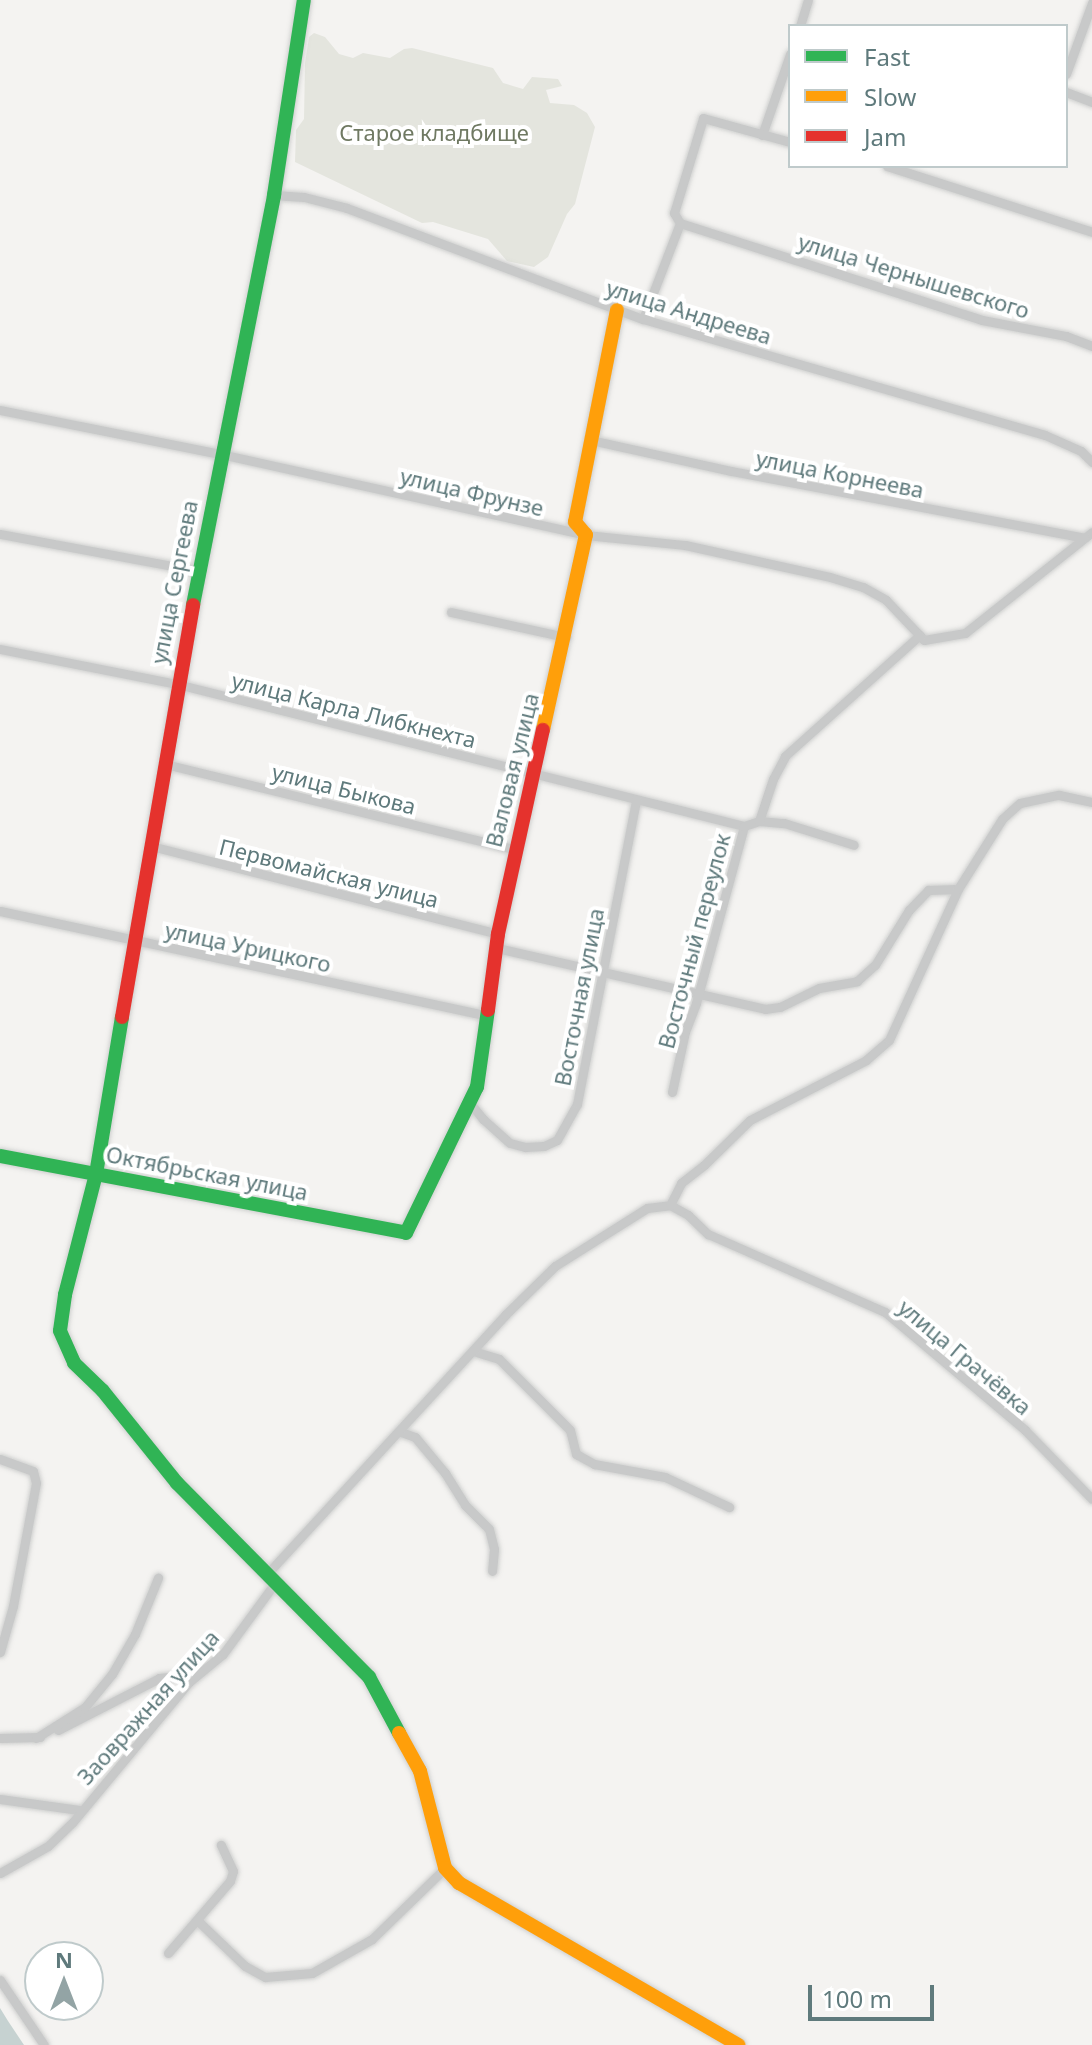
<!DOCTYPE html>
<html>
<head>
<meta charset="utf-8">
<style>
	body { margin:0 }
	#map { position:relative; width:1092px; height:2045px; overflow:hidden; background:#f4f3f1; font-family:"Noto Sans",sans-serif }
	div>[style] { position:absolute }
	.green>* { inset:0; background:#e4e5de }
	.water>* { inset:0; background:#c6d2d1 }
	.roads { filter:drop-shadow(0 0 2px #cfd0cf) drop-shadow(0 0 2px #cfd0cf) }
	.street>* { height:9px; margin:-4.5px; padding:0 4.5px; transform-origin:4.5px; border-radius:4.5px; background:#c8c9c9 }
	.fast>* { height:14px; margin:-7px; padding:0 7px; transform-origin:7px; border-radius:7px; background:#30b455 }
	.slow>* { height:14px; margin:-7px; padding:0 7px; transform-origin:7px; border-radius:7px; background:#ff9f0a }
	.jam>* { height:14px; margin:-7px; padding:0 7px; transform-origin:7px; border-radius:7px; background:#e5322d }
	span { translate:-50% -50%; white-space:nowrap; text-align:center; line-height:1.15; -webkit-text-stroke:8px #fff; paint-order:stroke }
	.park-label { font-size:22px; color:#6f7962 }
	.street-label { font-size:22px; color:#5f7a7c }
	.legend { position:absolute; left:788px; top:24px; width:280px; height:144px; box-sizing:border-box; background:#fff; border:2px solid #bfcacb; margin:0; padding:10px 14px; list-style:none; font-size:24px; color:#5f7a7c }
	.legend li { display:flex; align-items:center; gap:16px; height:40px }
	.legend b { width:40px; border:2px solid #bfcacb }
	.north { position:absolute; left:24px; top:1941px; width:80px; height:80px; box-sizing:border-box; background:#fff; border:2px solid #bfcacb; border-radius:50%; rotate:0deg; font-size:22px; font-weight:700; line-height:32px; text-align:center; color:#5f7a7c }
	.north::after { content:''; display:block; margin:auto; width:28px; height:36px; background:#93a4a5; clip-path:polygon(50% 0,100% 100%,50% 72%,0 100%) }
	.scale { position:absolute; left:808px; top:1985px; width:126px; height:36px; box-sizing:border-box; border:4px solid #5f7a7c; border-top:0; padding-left:10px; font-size:24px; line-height:28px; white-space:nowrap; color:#5f7a7c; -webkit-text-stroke:6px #fff; paint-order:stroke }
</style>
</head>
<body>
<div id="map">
	<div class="green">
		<div style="clip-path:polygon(314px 33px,325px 37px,339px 54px,353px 58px,363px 53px,390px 58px,404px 49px,412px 48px,493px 68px,503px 83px,523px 89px,532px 77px,558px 79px,562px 86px,546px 90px,550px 103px,574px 105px,587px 113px,595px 127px,575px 204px,567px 214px,548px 257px,534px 267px,507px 261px,488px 239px,433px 222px,422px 223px,295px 162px,296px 130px,304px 119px,305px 63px,309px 37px)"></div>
	</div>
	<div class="water">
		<div style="clip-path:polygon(0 2008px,8px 2021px,24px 2045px,0 2045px)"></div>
	</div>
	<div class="roads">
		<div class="street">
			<div style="left:800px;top:26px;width:27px;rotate:-73deg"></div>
			<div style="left:1066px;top:74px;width:76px;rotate:-69.9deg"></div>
			<div style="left:1066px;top:92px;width:28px;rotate:21deg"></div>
			<div style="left:762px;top:135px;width:86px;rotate:-70.9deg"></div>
			<div style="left:887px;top:166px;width:215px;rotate:17.8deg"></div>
			<div style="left:274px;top:195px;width:30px;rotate:4deg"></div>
			<div style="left:304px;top:197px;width:44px;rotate:14.3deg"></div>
			<div style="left:347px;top:208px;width:316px;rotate:20.6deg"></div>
			<div style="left:643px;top:319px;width:418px;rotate:16.1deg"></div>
			<div style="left:1045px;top:435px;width:39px;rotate:24deg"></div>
			<div style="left:1081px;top:451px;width:16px;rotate:45deg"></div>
			<div style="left:680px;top:223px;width:317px;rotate:17.8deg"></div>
			<div style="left:982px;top:320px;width:86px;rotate:10.8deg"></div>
			<div style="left:1066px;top:336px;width:28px;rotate:21deg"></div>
			<div style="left:643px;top:319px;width:103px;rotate:-68.9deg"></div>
			<div style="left:680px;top:223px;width:12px;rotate:-121deg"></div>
			<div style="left:674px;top:213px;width:99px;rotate:-73deg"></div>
			<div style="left:703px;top:118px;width:90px;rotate:15.4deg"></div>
			<div style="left:0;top:410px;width:225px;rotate:11.3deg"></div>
			<div style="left:221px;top:454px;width:374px;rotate:12.5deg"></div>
			<div style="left:586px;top:535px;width:100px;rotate:5.8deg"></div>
			<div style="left:685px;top:545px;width:148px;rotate:12.4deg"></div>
			<div style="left:830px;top:577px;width:34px;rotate:17deg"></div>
			<div style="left:863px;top:587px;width:26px;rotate:29deg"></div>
			<div style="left:886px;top:600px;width:55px;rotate:46.5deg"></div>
			<div style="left:924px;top:640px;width:42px;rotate:-9.7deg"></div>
			<div style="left:965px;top:633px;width:162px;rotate:-38.5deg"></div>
			<div style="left:591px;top:440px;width:143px;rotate:12.5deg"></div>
			<div style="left:731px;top:471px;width:359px;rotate:10.7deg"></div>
			<div style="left:0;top:534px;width:203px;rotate:10.5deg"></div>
			<div style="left:451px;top:612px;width:118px;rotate:12.3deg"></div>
			<div style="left:0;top:649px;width:180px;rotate:11.2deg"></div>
			<div style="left:177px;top:684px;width:585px;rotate:14.06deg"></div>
			<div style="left:165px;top:764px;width:360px;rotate:13.7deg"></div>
			<div style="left:759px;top:821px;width:25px;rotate:5deg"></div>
			<div style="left:784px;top:823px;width:73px;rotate:17.4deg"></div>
			<div style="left:151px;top:846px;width:358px;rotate:14.2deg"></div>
			<div style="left:0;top:911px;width:500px;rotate:12.12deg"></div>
			<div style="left:497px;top:948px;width:275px;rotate:12.8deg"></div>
			<div style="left:765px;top:1009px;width:15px;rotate:-8deg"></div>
			<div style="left:780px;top:1007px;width:43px;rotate:-26deg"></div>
			<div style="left:819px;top:988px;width:39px;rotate:-10deg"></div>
			<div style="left:857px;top:981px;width:24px;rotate:-42deg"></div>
			<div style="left:875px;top:965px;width:65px;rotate:-58.3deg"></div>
			<div style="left:909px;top:910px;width:28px;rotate:-46deg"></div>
			<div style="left:928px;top:890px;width:30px;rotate:-2deg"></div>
			<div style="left:672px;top:1092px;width:61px;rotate:-77.8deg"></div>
			<div style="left:685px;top:1032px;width:31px;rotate:-69deg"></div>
			<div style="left:696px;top:1003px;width:183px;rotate:-74.8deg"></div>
			<div style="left:744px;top:826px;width:16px;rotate:-18deg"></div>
			<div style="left:759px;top:821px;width:44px;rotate:-71.6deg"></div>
			<div style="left:773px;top:779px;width:26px;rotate:-62deg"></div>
			<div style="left:785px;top:756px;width:181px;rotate:-41.9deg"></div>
			<div style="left:470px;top:1103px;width:21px;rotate:51deg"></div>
			<div style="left:483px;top:1119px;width:36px;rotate:42deg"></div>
			<div style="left:510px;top:1143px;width:16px;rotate:15deg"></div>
			<div style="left:525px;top:1147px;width:19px;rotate:-3deg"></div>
			<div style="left:544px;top:1146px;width:14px;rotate:-25deg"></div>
			<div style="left:557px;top:1140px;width:41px;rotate:-60.9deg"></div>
			<div style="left:577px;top:1104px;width:310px;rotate:-79deg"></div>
			<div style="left:670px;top:1205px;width:21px;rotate:29deg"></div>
			<div style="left:688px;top:1215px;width:28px;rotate:44deg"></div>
			<div style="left:708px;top:1234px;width:193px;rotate:23.8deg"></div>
			<div style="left:885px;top:1312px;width:183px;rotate:40.1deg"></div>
			<div style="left:1025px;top:1430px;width:96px;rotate:45.8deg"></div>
			<div style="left:473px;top:1351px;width:27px;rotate:17deg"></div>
			<div style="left:499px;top:1359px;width:100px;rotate:45deg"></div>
			<div style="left:570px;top:1430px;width:25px;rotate:76deg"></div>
			<div style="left:576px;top:1454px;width:21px;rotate:29deg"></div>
			<div style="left:594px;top:1464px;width:72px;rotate:10.4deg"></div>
			<div style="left:665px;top:1477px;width:71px;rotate:25.1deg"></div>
			<div style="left:401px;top:1432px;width:15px;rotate:20deg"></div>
			<div style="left:415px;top:1437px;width:47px;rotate:50.2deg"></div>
			<div style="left:445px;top:1473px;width:38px;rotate:58deg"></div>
			<div style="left:465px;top:1505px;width:34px;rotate:45deg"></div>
			<div style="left:489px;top:1529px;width:21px;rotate:76deg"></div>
			<div style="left:494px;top:1549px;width:22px;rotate:95deg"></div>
			<div style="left:0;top:1459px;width:35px;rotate:20deg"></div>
			<div style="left:33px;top:1471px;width:12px;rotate:76deg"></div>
			<div style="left:36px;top:1483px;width:125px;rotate:100.6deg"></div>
			<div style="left:13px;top:1606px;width:48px;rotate:105.8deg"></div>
			<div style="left:267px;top:1574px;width:352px;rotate:-47.4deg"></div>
			<div style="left:505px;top:1315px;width:70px;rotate:-44.4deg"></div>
			<div style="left:555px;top:1266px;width:109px;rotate:-32.2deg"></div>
			<div style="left:647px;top:1208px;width:23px;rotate:-7deg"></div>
			<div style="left:670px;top:1205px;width:25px;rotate:-63deg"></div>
			<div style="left:681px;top:1183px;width:29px;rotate:-38deg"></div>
			<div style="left:704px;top:1165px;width:64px;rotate:-44.4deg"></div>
			<div style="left:750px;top:1120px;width:131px;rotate:-27.3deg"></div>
			<div style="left:866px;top:1060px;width:30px;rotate:-41deg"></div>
			<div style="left:889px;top:1040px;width:166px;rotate:-65.4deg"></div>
			<div style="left:958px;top:889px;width:83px;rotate:-57.8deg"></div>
			<div style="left:1002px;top:819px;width:24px;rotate:-42deg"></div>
			<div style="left:1020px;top:803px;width:40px;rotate:-12deg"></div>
			<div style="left:1059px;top:795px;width:34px;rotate:12deg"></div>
			<div style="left:58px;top:1730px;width:114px;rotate:-27.2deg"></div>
			<div style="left:159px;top:1678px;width:18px;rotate:-6deg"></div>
			<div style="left:177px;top:1676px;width:13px;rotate:27deg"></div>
			<div style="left:0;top:1738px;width:40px;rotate:-1.4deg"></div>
			<div style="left:36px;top:1738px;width:58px;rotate:-32.3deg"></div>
			<div style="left:85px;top:1707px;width:43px;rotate:-50.7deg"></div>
			<div style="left:112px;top:1674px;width:46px;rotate:-60.1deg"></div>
			<div style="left:135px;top:1634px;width:61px;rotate:-67.7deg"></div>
			<div style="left:0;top:1799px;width:80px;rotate:7.9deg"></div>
			<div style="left:0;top:1873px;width:55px;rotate:-29.4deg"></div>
			<div style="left:48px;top:1846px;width:33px;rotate:-44deg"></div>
			<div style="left:72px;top:1823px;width:183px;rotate:-50.3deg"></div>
			<div style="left:189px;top:1682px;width:44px;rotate:-39.5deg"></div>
			<div style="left:223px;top:1654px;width:88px;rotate:-53.8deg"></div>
			<div style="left:198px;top:1921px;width:65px;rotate:43.8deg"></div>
			<div style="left:245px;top:1966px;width:23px;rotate:29deg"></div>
			<div style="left:265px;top:1977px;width:47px;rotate:-4.9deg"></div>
			<div style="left:312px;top:1973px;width:69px;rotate:-29.5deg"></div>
			<div style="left:372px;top:1939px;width:102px;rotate:-44.2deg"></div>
			<div style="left:168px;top:1953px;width:95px;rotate:-49.3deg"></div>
			<div style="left:230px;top:1881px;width:10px;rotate:-73deg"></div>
			<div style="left:233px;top:1871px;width:29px;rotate:-115deg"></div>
			<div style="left:0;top:1980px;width:78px;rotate:55.9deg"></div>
		</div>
		<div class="fast">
			<div style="left:193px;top:605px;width:418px;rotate:-78.8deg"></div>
			<div style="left:274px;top:195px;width:197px;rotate:-81.3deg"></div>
			<div style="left:122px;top:1017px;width:159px;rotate:99.4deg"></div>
			<div style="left:96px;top:1174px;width:125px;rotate:104.4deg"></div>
			<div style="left:65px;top:1295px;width:36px;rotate:98deg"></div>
			<div style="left:60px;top:1331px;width:35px;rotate:66deg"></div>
			<div style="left:74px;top:1363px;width:40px;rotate:44deg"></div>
			<div style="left:103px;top:1391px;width:118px;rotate:51.2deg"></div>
			<div style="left:177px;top:1483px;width:273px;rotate:45.3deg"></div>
			<div style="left:369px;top:1677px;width:64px;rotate:61.8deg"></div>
			<div style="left:0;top:1156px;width:413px;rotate:10.7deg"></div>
			<div style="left:406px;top:1233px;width:162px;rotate:-64.1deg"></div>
			<div style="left:477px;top:1087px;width:78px;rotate:-81.9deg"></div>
		</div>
		<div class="slow">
			<div style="left:543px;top:730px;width:200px;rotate:-77.6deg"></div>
			<div style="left:586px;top:535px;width:17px;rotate:-130deg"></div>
			<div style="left:575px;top:522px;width:216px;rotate:-78.8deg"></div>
			<div style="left:399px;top:1733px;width:43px;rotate:61.1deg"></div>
			<div style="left:420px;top:1771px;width:100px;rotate:75.5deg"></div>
			<div style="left:445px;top:1868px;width:21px;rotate:47deg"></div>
			<div style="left:459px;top:1883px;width:323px;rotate:30.1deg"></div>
		</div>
		<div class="jam">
			<div style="left:488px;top:1010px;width:77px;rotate:-82.5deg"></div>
			<div style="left:498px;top:934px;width:209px;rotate:-77.6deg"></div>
			<div style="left:122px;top:1017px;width:418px;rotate:-80.2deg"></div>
		</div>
	</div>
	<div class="park-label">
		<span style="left:434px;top:133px">Старое кладбище</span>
	</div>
	<div class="street-label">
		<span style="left:914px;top:276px;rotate:17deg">улица Чернышевского</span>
		<span style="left:689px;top:312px;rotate:17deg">улица Андреева</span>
		<span style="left:840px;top:474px;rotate:11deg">улица Корнеева</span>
		<span style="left:472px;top:492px;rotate:13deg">улица Фрунзе</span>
		<span style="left:174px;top:582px;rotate:-79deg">улица Сергеева</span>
		<span style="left:354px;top:710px;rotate:14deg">улица Карла Либкнехта</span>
		<span style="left:512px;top:770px;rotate:-76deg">Валовая улица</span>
		<span style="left:344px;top:789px;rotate:14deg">улица Быкова</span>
		<span style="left:329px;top:873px;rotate:14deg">Первомайская улица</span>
		<span style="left:694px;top:941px;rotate:-75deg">Восточный переулок</span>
		<span style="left:248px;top:947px;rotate:12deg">улица Урицкого</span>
		<span style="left:579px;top:997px;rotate:-79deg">Восточная улица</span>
		<span style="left:207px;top:1173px;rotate:11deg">Октябрьская улица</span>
		<span style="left:965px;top:1357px;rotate:40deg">улица Грачёвка</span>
		<span style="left:148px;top:1707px;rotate:-48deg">Заовражная улица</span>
	</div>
	<ul class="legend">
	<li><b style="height:10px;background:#30b455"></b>Fast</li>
	<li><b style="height:10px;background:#ff9f0a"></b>Slow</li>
	<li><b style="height:10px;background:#e5322d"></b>Jam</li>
	</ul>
	<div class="north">N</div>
	<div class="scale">100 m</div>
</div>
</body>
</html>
